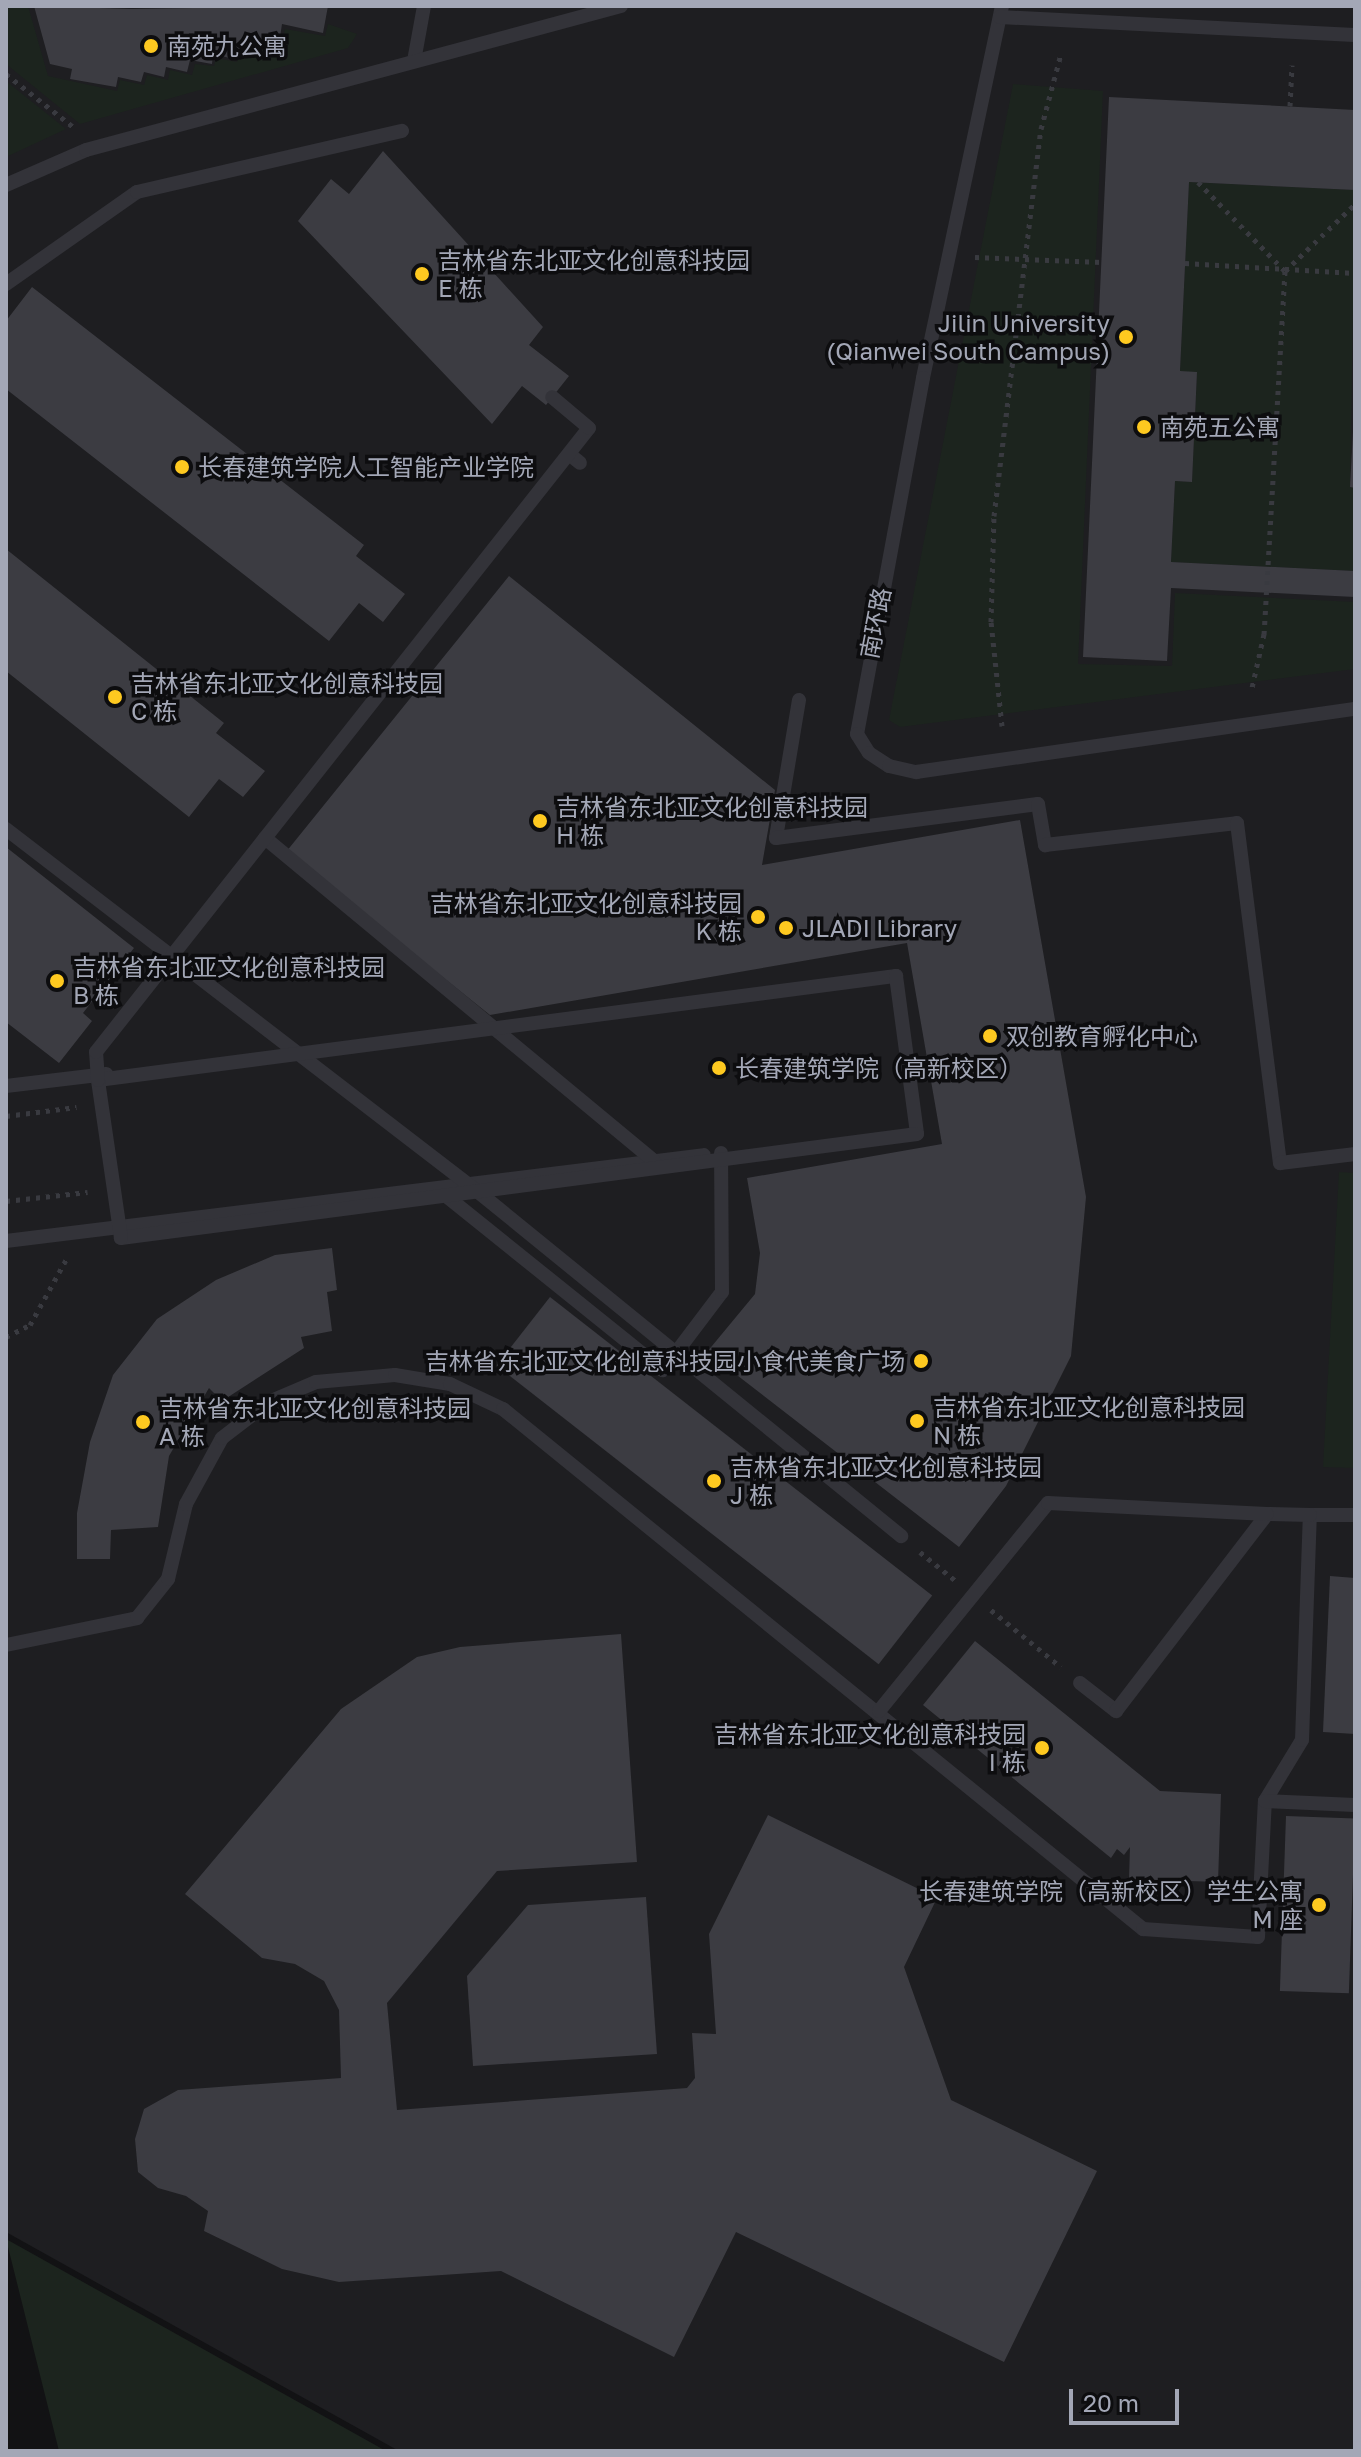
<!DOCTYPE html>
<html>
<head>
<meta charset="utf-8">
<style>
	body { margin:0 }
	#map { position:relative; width:1361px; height:2457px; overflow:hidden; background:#121214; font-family:"Golos Text","Noto Sans SC",sans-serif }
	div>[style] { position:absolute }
	.built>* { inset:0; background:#1e1e21 }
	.green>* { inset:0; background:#1c241e }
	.building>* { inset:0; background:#3c3c42; transform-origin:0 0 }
	.path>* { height:5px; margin-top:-2.5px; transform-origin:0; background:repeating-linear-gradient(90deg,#393a40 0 4px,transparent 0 10px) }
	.service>* { height:14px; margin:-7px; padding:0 7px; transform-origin:7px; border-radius:7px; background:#333339 }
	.service-bridge>* { height:14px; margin:-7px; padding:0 7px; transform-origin:7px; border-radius:7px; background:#333339 }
	.dots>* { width:22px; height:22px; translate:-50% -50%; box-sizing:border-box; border:4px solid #0d0d0f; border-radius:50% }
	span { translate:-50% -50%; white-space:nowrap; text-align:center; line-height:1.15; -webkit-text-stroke:7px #0d0d0f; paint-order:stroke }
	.poi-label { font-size:24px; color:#a3a7b6 }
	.left { translate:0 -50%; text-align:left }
	.right { translate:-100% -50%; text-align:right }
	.street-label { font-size:24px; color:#a3a7b6 }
	.frame { position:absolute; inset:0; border:8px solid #a3a7b6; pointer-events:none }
	.scale { position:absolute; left:1069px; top:2389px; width:110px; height:36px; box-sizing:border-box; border:4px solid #a3a7b6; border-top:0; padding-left:10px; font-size:24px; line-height:28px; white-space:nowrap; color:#a3a7b6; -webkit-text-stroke:6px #0d0d0f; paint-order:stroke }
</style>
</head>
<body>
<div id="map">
	<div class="built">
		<div style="clip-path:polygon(6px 6px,1355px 6px,1355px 2451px,399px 2451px,6px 2232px)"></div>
	</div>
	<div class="green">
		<div style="clip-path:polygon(6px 6px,28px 6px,48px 76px,117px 91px,120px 80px,144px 85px,147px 75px,168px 80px,170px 70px,192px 75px,195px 64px,214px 66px,216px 58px,237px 62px,239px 52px,258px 56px,261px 43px,281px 47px,285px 29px,325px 36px,328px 24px,357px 34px,348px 48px,80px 124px,6px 64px)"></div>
		<div style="clip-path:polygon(6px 81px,66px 129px,6px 157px)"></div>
		<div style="clip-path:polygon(1013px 84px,1103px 91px,1078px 664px,1172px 666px,1175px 593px,1355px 602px,1355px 669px,900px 727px,889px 720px)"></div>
		<div style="clip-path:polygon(1189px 182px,1355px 190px,1350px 487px,1355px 488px,1355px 571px,1171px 562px,1175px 481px,1192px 482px,1197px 373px,1180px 371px)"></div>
		<div style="clip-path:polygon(1339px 1172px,1355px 1173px,1355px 1468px,1323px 1467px)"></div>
		<div style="clip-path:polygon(6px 2239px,386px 2451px,59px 2451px)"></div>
	</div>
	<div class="building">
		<div style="clip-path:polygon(34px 6px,131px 9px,328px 6px,323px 33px,282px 24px,279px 44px,258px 39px,255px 53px,236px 48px,234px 59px,213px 54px,212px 64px,190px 60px,187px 72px,166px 67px,164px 77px,144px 72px,141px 82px,118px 77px,116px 87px,70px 79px,72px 69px,50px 64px)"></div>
		<div style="clip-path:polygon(1109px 97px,1355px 110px,1355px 190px,1189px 182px,1180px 371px,1197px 372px,1192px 482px,1175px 481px,1171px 562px,1355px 571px,1355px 597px,1171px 588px,1167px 661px,1083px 657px)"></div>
		<div style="clip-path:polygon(383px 151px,543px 327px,529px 345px,569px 376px,546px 405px,522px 386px,492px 424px,298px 221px,331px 179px,349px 194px)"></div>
		<div style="clip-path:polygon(32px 287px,364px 545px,356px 556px,405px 594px,383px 622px,359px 603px,329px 641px,6px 389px,6px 321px)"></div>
		<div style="clip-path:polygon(1353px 432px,1355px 432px,1355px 488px,1350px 487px)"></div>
		<div style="clip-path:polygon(6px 549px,224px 723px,216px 733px,265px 771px,243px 797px,219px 779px,189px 817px,6px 671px)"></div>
		<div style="clip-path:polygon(509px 576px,775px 790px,762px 865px,1020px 820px,1086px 1197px,1071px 1356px,1006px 1486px,959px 1547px,707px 1352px,755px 1294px,760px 1253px,747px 1178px,942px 1144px,907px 943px,490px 1015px,286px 852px)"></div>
		<div style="clip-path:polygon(6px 847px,134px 948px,83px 1013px,92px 1021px,59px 1063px,6px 1022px)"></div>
		<div style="clip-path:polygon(332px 1248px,337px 1290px,327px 1292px,332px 1331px,301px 1337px,304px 1348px,222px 1401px,209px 1388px,169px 1456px,158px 1527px,111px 1530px,110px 1559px,77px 1559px,77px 1513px,90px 1442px,113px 1375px,157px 1319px,216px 1280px,275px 1255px)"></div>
		<div style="left:550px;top:1297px;width:485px;height:87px;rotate:38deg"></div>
		<div style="clip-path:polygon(1330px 1576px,1355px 1578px,1355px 1734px,1323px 1732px)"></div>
		<div style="clip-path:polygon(621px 1634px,637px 1862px,497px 1871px,387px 2003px,397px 2110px,687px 2088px,695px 2078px,692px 2033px,716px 2034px,709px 1934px,768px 1815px,937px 1898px,904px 1967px,951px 2100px,1097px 2171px,1004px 2362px,736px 2232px,674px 2357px,501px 2271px,339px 2282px,282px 2269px,204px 2231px,208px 2211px,186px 2196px,158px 2188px,138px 2172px,135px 2139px,144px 2109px,178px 2090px,341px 2078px,339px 2010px,324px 1981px,295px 1964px,262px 1958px,185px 1894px,341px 1709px,417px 1657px,460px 1647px)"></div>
		<div style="clip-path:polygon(975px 1641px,1160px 1791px,1221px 1794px,1218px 1882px,1129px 1879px,1130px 1847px,1124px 1855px,1117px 1849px,1111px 1858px,923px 1705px)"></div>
		<div style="left:1286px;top:1816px;width:69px;height:175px;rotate:2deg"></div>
		<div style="clip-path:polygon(646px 1897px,657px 2054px,473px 2066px,467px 1976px,528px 1905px)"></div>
	</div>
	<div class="path">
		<div style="left:6px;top:74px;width:89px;rotate:38.2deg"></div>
		<div style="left:1290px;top:106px;width:41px;rotate:-87.2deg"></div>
		<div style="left:1198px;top:182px;width:124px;rotate:45.7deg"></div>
		<div style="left:1285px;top:271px;width:364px;rotate:93.3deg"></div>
		<div style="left:1264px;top:634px;width:59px;rotate:102.6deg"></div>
		<div style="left:975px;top:257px;width:127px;rotate:2.3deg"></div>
		<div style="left:1185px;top:263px;width:170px;rotate:3.4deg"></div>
		<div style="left:1285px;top:271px;width:97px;rotate:-43.7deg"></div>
		<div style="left:1002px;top:726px;width:105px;rotate:-96deg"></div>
		<div style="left:991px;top:622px;width:106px;rotate:-88.4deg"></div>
		<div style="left:994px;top:516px;width:390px;rotate:-83.1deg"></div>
		<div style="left:1041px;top:129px;width:78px;rotate:-75.1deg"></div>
		<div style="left:6px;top:1116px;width:71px;rotate:-7.3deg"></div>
		<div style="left:6px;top:1201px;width:82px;rotate:-6.3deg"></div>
		<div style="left:6px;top:1337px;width:27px;rotate:-27deg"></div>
		<div style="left:30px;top:1325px;width:77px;rotate:-61.1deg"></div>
		<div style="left:920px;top:1552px;width:46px;rotate:38.9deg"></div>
		<div style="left:991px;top:1610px;width:90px;rotate:39.2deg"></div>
	</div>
	<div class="service">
		<div style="left:1002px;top:6px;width:380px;rotate:102deg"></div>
		<div style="left:923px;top:378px;width:362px;rotate:100.5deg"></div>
		<div style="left:857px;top:734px;width:22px;rotate:58deg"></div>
		<div style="left:869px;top:753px;width:24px;rotate:33deg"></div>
		<div style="left:889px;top:766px;width:28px;rotate:13deg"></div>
		<div style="left:916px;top:772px;width:443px;rotate:-8.2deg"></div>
		<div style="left:1000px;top:17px;width:355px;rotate:2.9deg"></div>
		<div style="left:414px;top:61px;width:56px;rotate:-79.7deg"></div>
		<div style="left:6px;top:185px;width:87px;rotate:-23.6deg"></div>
		<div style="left:86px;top:150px;width:554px;rotate:-15.06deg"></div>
		<div style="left:6px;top:284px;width:160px;rotate:-35.1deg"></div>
		<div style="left:137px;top:192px;width:272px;rotate:-13deg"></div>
		<div style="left:569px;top:454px;width:14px;rotate:39deg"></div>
		<div style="left:799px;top:700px;width:140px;rotate:99.5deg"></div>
		<div style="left:776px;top:838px;width:264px;rotate:-7.4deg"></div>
		<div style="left:1038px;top:804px;width:42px;rotate:80.3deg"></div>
		<div style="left:1045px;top:845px;width:193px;rotate:-6.5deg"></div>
		<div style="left:1237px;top:823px;width:343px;rotate:82.8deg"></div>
		<div style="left:1280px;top:1163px;width:76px;rotate:-6.8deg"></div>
		<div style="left:6px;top:1086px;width:101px;rotate:-6.8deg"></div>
		<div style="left:440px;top:1191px;width:286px;rotate:38.8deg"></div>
		<div style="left:663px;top:1370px;width:98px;rotate:-52.9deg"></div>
		<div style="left:722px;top:1292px;width:139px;rotate:-90.4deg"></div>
		<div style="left:6px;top:1241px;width:703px;rotate:-7.02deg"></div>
		<div style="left:6px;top:1645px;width:134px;rotate:-11.6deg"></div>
		<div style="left:137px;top:1618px;width:50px;rotate:-51.5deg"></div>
		<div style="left:168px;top:1579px;width:77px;rotate:-76.5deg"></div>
		<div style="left:186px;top:1504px;width:75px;rotate:-61.4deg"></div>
		<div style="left:222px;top:1438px;width:59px;rotate:-37.5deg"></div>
		<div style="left:269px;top:1402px;width:51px;rotate:-23.1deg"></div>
		<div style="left:316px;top:1382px;width:79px;rotate:-5.1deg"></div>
		<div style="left:395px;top:1375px;width:56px;rotate:9.3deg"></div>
		<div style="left:450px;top:1384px;width:59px;rotate:25.3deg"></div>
		<div style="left:503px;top:1409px;width:825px;rotate:39.09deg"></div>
		<div style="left:1143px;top:1929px;width:115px;rotate:4deg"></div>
		<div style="left:1258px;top:1937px;width:136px;rotate:-87.1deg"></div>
		<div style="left:1265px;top:1801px;width:71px;rotate:-58.8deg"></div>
		<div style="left:1302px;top:1740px;width:225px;rotate:-88deg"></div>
		<div style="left:1310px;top:1515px;width:45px"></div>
		<div style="left:1080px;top:1683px;width:46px;rotate:37.9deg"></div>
		<div style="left:1116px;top:1711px;width:248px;rotate:-52.5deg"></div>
		<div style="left:1267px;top:1514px;width:43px;rotate:1.3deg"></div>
		<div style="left:879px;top:1711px;width:268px;rotate:-50.9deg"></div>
		<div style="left:1048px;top:1503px;width:219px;rotate:2.9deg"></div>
		<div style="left:1265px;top:1801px;width:90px;rotate:2.5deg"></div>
	</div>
	<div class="service-bridge">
		<div style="left:6px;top:829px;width:594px;rotate:37.55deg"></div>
		<div style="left:477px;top:1191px;width:547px;rotate:39.13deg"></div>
		<div style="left:265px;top:838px;width:506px;rotate:39.7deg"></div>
		<div style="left:98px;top:1080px;width:805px;rotate:-7.43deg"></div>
		<div style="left:896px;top:976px;width:159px;rotate:82.4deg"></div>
		<div style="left:917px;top:1134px;width:803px;rotate:172.56deg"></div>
		<div style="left:121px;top:1238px;width:160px;rotate:-98.3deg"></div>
		<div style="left:98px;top:1080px;width:28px;rotate:-94deg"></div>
		<div style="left:96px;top:1052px;width:795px;rotate:-51.69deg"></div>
		<div style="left:589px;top:428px;width:48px;rotate:-140deg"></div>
	</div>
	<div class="dots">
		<div style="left:151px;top:46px;background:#fec920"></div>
		<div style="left:422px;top:274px;background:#fec920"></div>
		<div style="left:1126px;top:337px;background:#fec920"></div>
		<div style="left:1144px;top:427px;background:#fec920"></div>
		<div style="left:182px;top:467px;background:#fec920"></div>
		<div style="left:115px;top:697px;background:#fec920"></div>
		<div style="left:540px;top:821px;background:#fec920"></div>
		<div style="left:758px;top:917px;background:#fec920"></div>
		<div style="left:786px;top:928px;background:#fec920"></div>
		<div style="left:57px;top:981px;background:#fec920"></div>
		<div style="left:990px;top:1036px;background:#fec920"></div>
		<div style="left:719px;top:1068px;background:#fec920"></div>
		<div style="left:921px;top:1361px;background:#fec920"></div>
		<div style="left:917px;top:1421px;background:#fec920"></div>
		<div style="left:143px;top:1422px;background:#fec920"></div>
		<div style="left:714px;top:1481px;background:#fec920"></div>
		<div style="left:1042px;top:1748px;background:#fec920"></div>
		<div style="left:1319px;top:1905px;background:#fec920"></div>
	</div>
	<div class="poi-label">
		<span class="left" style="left:167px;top:46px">南苑九公寓</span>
		<span class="left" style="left:438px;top:274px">吉林省东北亚文化创意科技园<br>E 栋</span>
		<span class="right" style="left:1110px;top:337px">Jilin University<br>(Qianwei South Campus)</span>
		<span class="left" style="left:1160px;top:427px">南苑五公寓</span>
		<span class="left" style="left:198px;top:467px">长春建筑学院人工智能产业学院</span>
		<span class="left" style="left:131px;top:697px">吉林省东北亚文化创意科技园<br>C 栋</span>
		<span class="left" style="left:556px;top:821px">吉林省东北亚文化创意科技园<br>H 栋</span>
		<span class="right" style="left:742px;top:917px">吉林省东北亚文化创意科技园<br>K 栋</span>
		<span class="left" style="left:802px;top:928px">JLADI Library</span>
		<span class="left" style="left:73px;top:981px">吉林省东北亚文化创意科技园<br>B 栋</span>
		<span class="left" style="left:1006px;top:1036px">双创教育孵化中心</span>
		<span class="left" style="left:735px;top:1068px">长春建筑学院（高新校区）</span>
		<span class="right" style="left:905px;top:1361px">吉林省东北亚文化创意科技园小食代美食广场</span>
		<span class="left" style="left:933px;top:1421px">吉林省东北亚文化创意科技园<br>N 栋</span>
		<span class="left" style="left:159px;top:1422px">吉林省东北亚文化创意科技园<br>A 栋</span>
		<span class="left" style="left:730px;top:1481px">吉林省东北亚文化创意科技园<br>J 栋</span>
		<span class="right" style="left:1026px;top:1748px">吉林省东北亚文化创意科技园<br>I 栋</span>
		<span class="right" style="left:1303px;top:1905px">长春建筑学院（高新校区）学生公寓<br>M 座</span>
	</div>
	<div class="street-label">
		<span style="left:875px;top:623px;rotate:-79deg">南环路</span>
	</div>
	<div class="frame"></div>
	<div class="scale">20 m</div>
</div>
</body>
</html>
